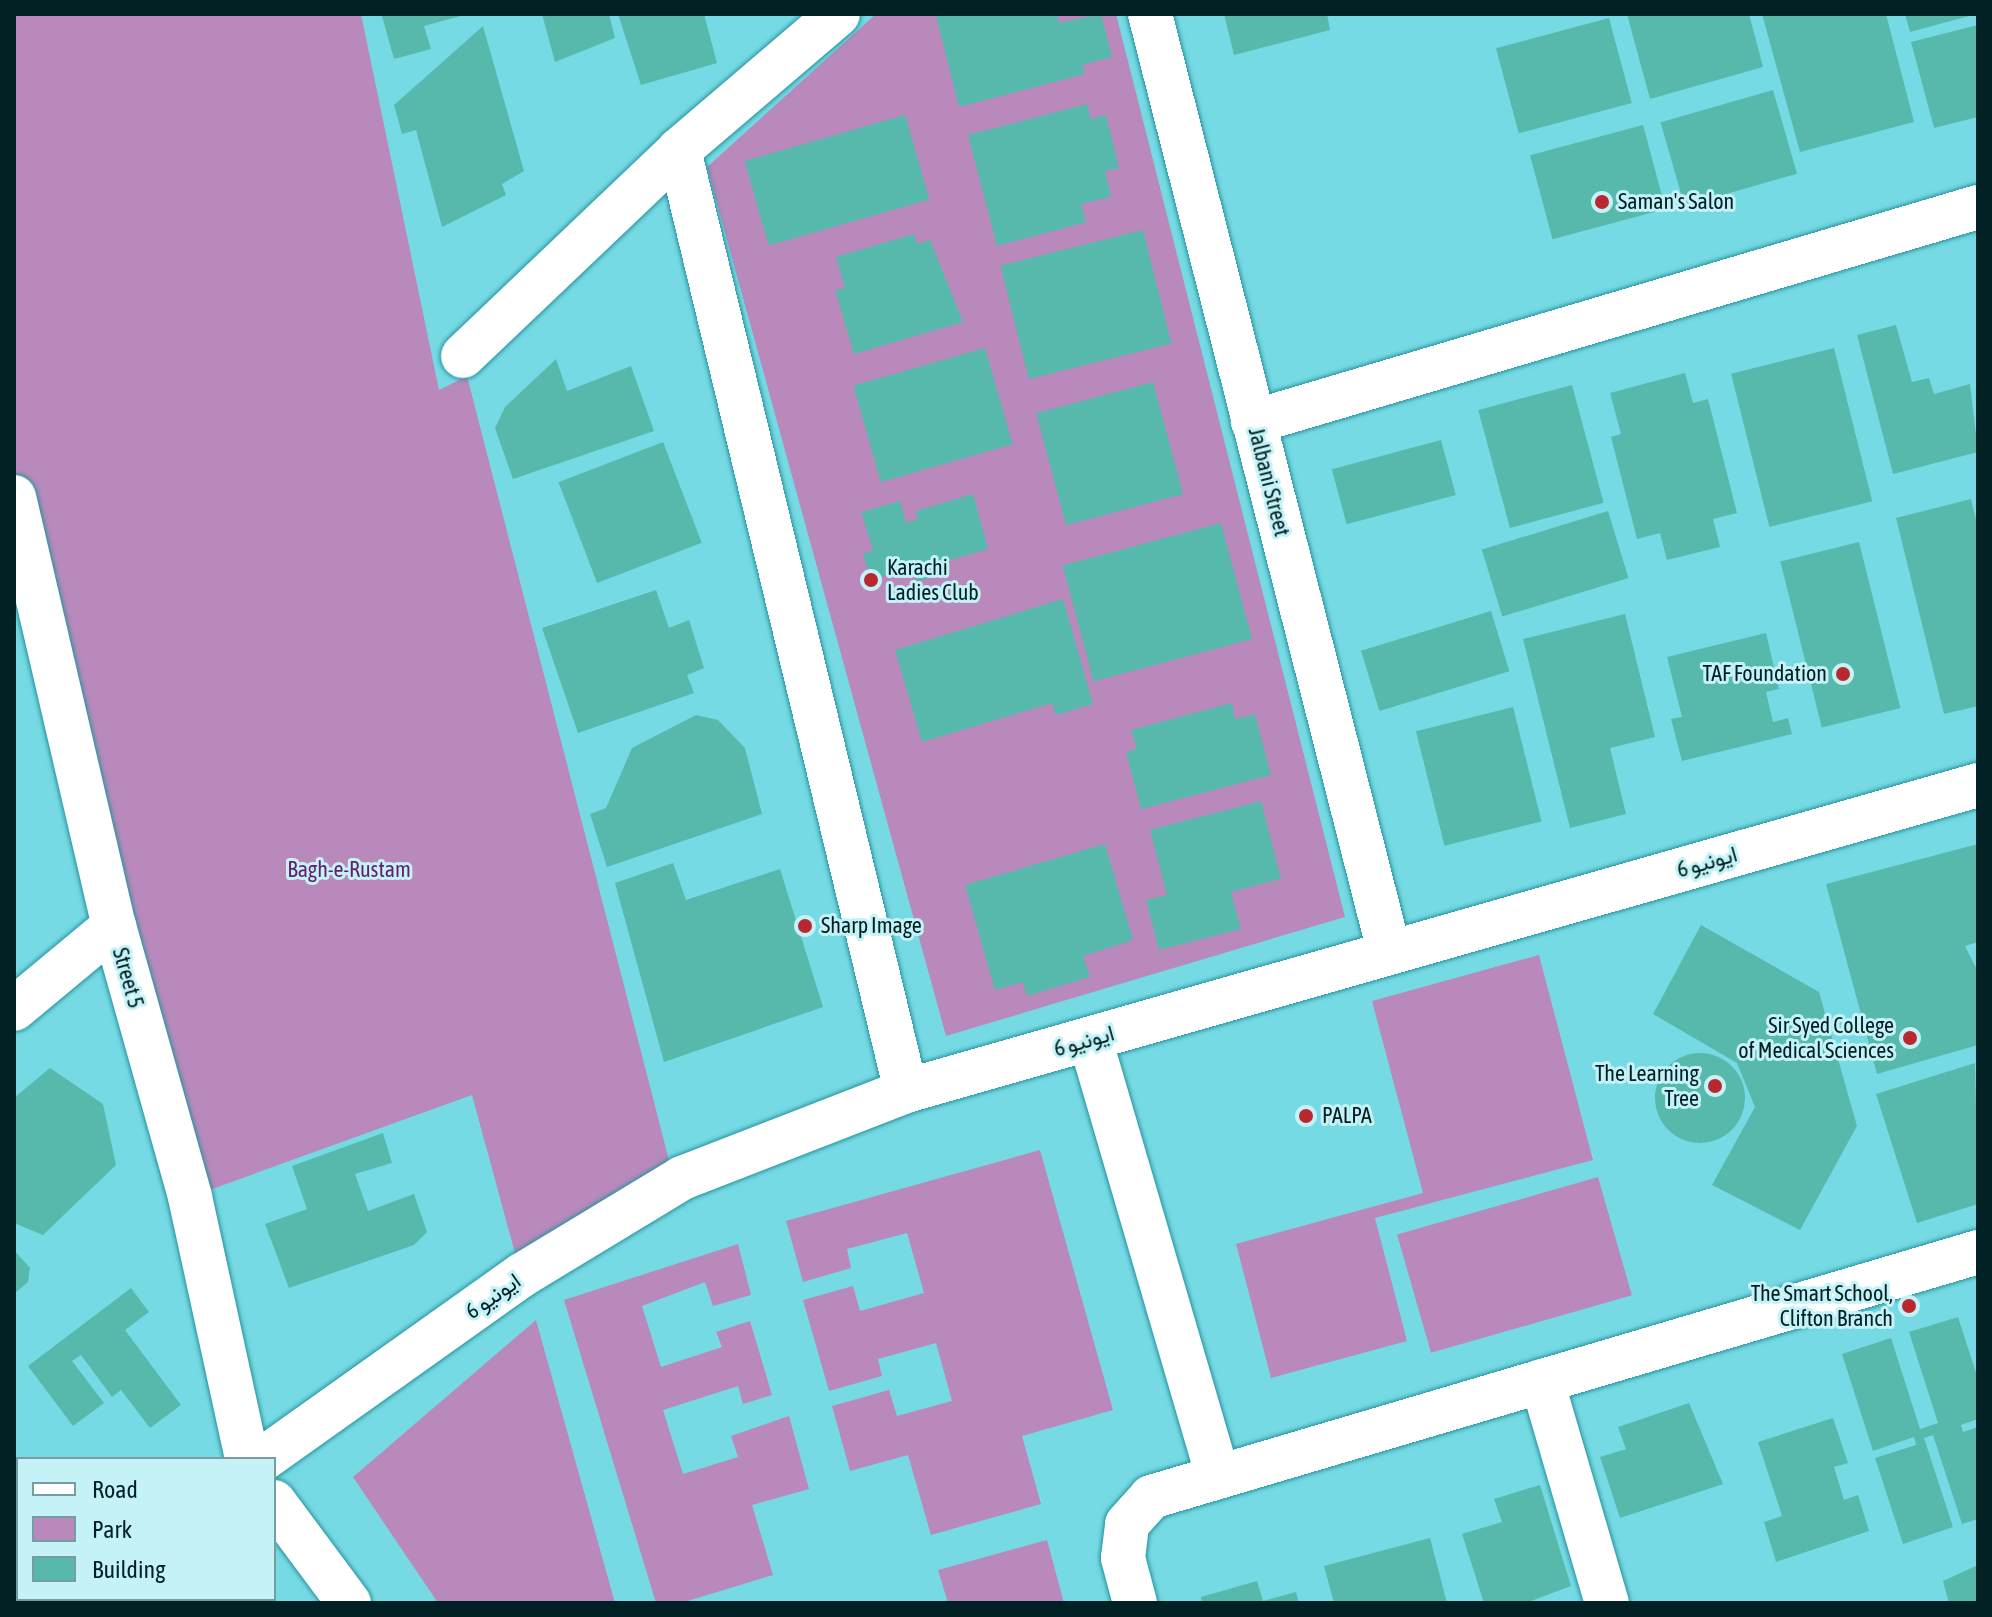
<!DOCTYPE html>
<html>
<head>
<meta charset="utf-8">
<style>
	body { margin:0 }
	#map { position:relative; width:1992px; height:1617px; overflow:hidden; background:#76dae4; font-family:"Asap Condensed",Vazirmatn,sans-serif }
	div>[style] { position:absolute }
	.green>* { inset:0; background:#b989bc; transform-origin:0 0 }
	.building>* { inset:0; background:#56b9ac; transform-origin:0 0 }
	.round { border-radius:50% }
	.roads { filter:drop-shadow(0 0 2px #25939d) drop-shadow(0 0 2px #25939d) }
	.street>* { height:44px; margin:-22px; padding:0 22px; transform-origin:22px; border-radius:22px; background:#fff }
	.dots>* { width:22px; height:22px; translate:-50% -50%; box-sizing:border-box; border:4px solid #c4f2f7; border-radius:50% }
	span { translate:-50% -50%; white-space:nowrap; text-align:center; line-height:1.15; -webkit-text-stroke:6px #c4f2f7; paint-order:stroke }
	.poi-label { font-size:22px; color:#002023 }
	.left { translate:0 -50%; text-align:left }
	.right { translate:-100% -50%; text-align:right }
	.street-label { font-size:22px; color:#002023 }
	.park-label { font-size:22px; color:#651e6b }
	.frame { position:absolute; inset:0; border:16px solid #002023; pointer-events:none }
	.legend { position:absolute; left:16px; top:1457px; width:260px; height:144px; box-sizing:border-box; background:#c4f2f7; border:2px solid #769ea2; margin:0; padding:10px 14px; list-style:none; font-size:24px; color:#002023 }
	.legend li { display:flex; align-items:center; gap:16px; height:40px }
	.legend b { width:40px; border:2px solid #769ea2 }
</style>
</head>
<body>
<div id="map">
	<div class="green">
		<div style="clip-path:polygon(14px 14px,361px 14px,439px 390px,467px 376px,671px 1168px,515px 1253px,472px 1095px,190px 1197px,14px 503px)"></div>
		<div style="clip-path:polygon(876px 14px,1116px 14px,1345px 917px,946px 1036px,707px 167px)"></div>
		<div style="clip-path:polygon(1539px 955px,1593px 1160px,1375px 1218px,1407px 1341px,1271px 1378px,1236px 1244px,1423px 1193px,1372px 1001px)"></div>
		<div style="clip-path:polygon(1040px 1150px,1113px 1410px,1022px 1436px,1041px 1504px,931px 1535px,908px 1455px,850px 1471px,832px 1406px,889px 1390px,897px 1416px,952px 1401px,936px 1343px,878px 1359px,882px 1376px,829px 1391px,803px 1300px,853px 1286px,860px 1311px,924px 1293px,907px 1233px,847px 1249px,851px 1268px,803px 1282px,786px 1221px)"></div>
		<div style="left:1598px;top:1177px;width:123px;height:209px;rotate:74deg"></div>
		<div style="clip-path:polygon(738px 1244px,751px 1295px,713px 1306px,705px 1282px,642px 1306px,661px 1367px,722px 1347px,716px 1332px,750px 1321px,772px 1395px,743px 1404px,738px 1386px,663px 1410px,683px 1474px,738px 1457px,731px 1436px,789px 1416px,809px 1489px,752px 1505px,773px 1575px,681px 1603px,656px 1603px,564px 1300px)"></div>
		<div style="clip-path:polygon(536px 1320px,615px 1603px,438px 1603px,353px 1477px)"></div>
		<div style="clip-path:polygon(1047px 1540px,1064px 1603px,948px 1603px,938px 1570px)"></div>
	</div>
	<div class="building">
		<div style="clip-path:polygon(373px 14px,463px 14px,464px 15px,424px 26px,431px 49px,394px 59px,382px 16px)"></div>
		<div style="clip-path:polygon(542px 14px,609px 14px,615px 38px,555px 62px)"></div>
		<div style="clip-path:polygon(618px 14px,704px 14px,717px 63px,641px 85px)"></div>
		<div style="clip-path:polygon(942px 14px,1057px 14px,1059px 23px,1101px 14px,1112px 57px,1082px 65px,1085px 74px,959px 107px,936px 16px)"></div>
		<div style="clip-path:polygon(1224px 14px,1327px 14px,1330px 30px,1234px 55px)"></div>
		<div style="clip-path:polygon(1627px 14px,1749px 14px,1763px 67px,1650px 99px)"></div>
		<div style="clip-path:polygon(1762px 14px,1886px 14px,1914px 122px,1800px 152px)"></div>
		<div style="clip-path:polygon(1905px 14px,1973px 14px,1973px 15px,1910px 32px)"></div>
		<div style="left:1609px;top:18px;width:88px;height:117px;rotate:75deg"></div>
		<div style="clip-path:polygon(1978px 25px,1978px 117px,1934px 128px,1911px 42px)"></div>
		<div style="clip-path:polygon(483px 26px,524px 171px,502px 184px,506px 195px,442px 227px,416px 130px,402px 134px,394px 105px)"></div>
		<div style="left:1773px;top:90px;width:87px;height:117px;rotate:74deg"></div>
		<div style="clip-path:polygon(1087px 104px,1091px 119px,1106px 115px,1119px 168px,1105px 171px,1111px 197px,1081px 204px,1086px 222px,997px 246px,968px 135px)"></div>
		<div style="left:905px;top:115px;width:88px;height:167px;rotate:74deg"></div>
		<div style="left:1643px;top:125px;width:87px;height:117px;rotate:75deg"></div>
		<div style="left:1143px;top:230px;width:117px;height:147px;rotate:76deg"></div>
		<div style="clip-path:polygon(914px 234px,917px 244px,930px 240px,963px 322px,854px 354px,835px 290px,845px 288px,836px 257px)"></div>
		<div style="clip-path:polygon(1896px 325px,1912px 382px,1929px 378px,1934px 394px,1970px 384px,1978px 452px,1893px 474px,1857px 335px)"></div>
		<div style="left:985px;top:348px;width:100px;height:137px;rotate:74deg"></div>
		<div style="left:1834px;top:348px;width:158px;height:106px;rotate:76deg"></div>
		<div style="clip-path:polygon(556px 359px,567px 391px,631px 366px,654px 431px,513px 479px,495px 428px,505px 407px)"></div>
		<div style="clip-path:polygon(1685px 373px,1693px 403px,1708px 399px,1737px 513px,1713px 519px,1720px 547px,1667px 560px,1660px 533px,1637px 539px,1611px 437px,1621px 434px,1610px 393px)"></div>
		<div style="left:1153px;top:382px;width:116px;height:121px;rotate:75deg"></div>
		<div style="left:1572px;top:385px;width:122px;height:97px;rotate:75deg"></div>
		<div style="left:1441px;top:440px;width:57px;height:113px;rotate:75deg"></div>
		<div style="left:663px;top:442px;width:108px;height:112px;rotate:69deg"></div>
		<div style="clip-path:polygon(973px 494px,988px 549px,946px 561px,950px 572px,917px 582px,913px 567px,871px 580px,863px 554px,873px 550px,861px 512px,900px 501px,906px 523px,918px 519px,916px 511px)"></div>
		<div style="clip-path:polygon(1971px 499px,1978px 528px,1978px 706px,1944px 714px,1896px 518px)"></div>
		<div style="left:1608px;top:511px;width:70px;height:132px;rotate:73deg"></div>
		<div style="left:1221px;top:523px;width:120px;height:164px;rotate:75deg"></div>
		<div style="left:1859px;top:542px;width:171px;height:81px;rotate:76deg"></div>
		<div style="clip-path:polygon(656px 590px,669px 628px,689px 620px,704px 668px,687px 675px,694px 693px,578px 733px,542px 628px)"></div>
		<div style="clip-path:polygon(1063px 599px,1093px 704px,1056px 715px,1052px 703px,922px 742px,895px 650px)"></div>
		<div style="left:1491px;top:611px;width:63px;height:136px;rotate:73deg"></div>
		<div style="clip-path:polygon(1625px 614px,1655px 737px,1610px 748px,1626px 814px,1570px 828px,1523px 639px)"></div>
		<div style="clip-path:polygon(1766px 633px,1779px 689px,1766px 692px,1773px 722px,1788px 718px,1792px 734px,1682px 761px,1671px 719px,1682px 717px,1667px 657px)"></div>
		<div style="clip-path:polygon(1232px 703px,1235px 719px,1255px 714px,1271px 775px,1141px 809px,1126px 752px,1137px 749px,1131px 730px)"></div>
		<div style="left:1513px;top:707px;width:118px;height:100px;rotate:76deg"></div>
		<div style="clip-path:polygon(696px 715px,718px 720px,745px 748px,762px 814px,607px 867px,590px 814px,606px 808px,632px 748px)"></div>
		<div style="clip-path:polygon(1261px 801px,1281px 879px,1231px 892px,1241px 929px,1159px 950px,1146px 900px,1167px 895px,1150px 830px)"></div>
		<div style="clip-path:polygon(1105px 844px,1133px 940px,1083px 956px,1090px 977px,1027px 996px,1023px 982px,995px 990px,965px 885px)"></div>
		<div style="clip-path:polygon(1978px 844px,1978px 942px,1965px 946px,1978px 972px,1978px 1045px,1877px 1074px,1826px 884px)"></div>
		<div style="clip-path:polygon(673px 863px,686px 900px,780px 869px,823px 1007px,664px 1062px,615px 883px)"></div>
		<div style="clip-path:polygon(1701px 925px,1819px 992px,1857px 1126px,1800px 1230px,1712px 1185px,1755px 1107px,1737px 1063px,1653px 1014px)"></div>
		<div class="round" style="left:1655px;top:1053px;width:90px;height:90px"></div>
		<div style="clip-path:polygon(1975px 1063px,1978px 1204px,1917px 1223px,1876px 1094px)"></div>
		<div style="clip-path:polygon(50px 1068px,103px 1104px,116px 1165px,43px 1235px,14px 1223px,14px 1098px)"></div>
		<div style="clip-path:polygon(383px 1133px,392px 1163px,355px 1174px,368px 1211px,414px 1194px,427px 1232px,414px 1245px,289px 1288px,265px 1224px,307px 1209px,292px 1166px)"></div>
		<div style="clip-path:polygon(14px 1250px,30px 1268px,28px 1282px,14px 1294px)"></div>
		<div style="clip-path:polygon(131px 1288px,149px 1312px,125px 1330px,181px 1405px,150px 1428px,121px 1390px,112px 1397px,81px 1355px,72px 1361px,104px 1403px,73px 1426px,28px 1366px)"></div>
		<div style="clip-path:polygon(1958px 1317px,1978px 1379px,1978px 1419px,1961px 1425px,1963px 1432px,1978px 1427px,1978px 1519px,1962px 1524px,1933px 1435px,1924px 1438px,1953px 1527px,1903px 1544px,1875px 1458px,1916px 1445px,1914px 1437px,1873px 1451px,1842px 1354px,1891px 1338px,1920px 1429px,1938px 1423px,1909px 1332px)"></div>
		<div style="clip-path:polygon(1689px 1403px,1723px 1484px,1620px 1518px,1600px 1457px,1626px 1449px,1618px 1427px)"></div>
		<div style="clip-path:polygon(1833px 1418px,1848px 1463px,1834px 1467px,1844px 1500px,1858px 1495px,1869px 1531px,1776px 1562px,1764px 1522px,1782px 1516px,1758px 1442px)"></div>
		<div style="left:18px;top:1479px;width:63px;height:5px;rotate:90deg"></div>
		<div style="clip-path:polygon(1540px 1485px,1571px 1586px,1526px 1603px,1484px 1603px,1462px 1534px,1502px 1522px,1494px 1499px)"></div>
		<div style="clip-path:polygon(1430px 1538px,1447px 1603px,1334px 1603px,1324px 1566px)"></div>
		<div style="clip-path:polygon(1978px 1565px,1978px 1603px,1949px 1603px,1943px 1581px)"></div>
		<div style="clip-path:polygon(1257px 1581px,1263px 1601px,1296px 1592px,1299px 1603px,1202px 1603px,1201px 1597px)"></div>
	</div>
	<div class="roads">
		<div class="street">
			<div style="left:1150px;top:14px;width:967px;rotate:75.69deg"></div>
			<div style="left:679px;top:150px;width:968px;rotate:76.44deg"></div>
			<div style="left:463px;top:356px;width:298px;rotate:-43.6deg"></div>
			<div style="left:679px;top:150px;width:209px;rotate:-40.5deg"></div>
			<div style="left:1253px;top:422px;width:756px;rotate:-16.52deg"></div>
			<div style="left:14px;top:497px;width:441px;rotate:76.9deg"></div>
			<div style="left:114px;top:926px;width:281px;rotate:74.3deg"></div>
			<div style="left:190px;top:1197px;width:268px;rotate:77.7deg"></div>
			<div style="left:14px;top:1009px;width:130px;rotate:-39.7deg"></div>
			<div style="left:1090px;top:1039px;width:456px;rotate:73.7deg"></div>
			<div style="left:1542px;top:1381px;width:231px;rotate:73.7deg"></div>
			<div style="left:263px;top:1459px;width:318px;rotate:-35.4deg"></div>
			<div style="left:522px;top:1275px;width:187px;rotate:-31.2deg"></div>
			<div style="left:682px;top:1178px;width:240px;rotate:-21.2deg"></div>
			<div style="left:906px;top:1091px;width:1115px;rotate:-15.93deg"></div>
			<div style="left:274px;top:1502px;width:126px;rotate:53.4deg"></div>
			<div style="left:94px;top:1603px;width:6px;rotate:-39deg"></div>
			<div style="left:1135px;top:1603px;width:47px;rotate:-104.9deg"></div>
			<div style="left:1123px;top:1558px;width:34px;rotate:-83deg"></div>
			<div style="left:1127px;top:1524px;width:36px;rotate:-48deg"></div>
			<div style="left:1151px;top:1497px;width:863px;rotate:-16.5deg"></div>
		</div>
	</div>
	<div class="dots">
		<div style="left:1602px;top:202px;background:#b9282f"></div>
		<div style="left:871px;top:580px;background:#b9282f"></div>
		<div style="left:1843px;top:674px;background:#b9282f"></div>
		<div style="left:805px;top:926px;background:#b9282f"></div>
		<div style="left:1910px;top:1038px;background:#b9282f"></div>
		<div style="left:1715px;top:1086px;background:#b9282f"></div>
		<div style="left:1306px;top:1116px;background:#b9282f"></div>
		<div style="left:1909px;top:1306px;background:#b9282f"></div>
	</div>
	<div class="poi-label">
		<span class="left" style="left:1618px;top:202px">Saman's Salon</span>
		<span class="left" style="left:887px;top:580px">Karachi<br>Ladies Club</span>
		<span class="right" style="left:1827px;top:674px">TAF Foundation</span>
		<span class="left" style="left:821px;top:926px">Sharp Image</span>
		<span class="right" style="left:1894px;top:1038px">Sir Syed College<br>of Medical Sciences</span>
		<span class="right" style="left:1699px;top:1086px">The Learning<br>Tree</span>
		<span class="left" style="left:1322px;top:1116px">PALPA</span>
		<span class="right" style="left:1893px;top:1306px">The Smart School,<br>Clifton Branch</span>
	</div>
	<div class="street-label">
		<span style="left:1269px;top:482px;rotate:76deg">Jalbani Street</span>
		<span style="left:1707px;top:862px;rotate:-16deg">ایونیو 6</span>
		<span style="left:128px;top:978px;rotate:74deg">Street 5</span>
		<span style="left:1084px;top:1041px;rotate:-16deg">ایونیو 6</span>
		<span style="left:493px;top:1296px;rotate:-35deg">ایونیو 6</span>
	</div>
	<div class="park-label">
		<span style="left:349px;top:870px">Bagh-e-Rustam</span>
	</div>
	<div class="frame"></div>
	<ul class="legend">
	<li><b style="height:10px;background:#fff"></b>Road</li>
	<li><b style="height:22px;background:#b989bc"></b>Park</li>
	<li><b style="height:22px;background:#56b9ac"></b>Building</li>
	</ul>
</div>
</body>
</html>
